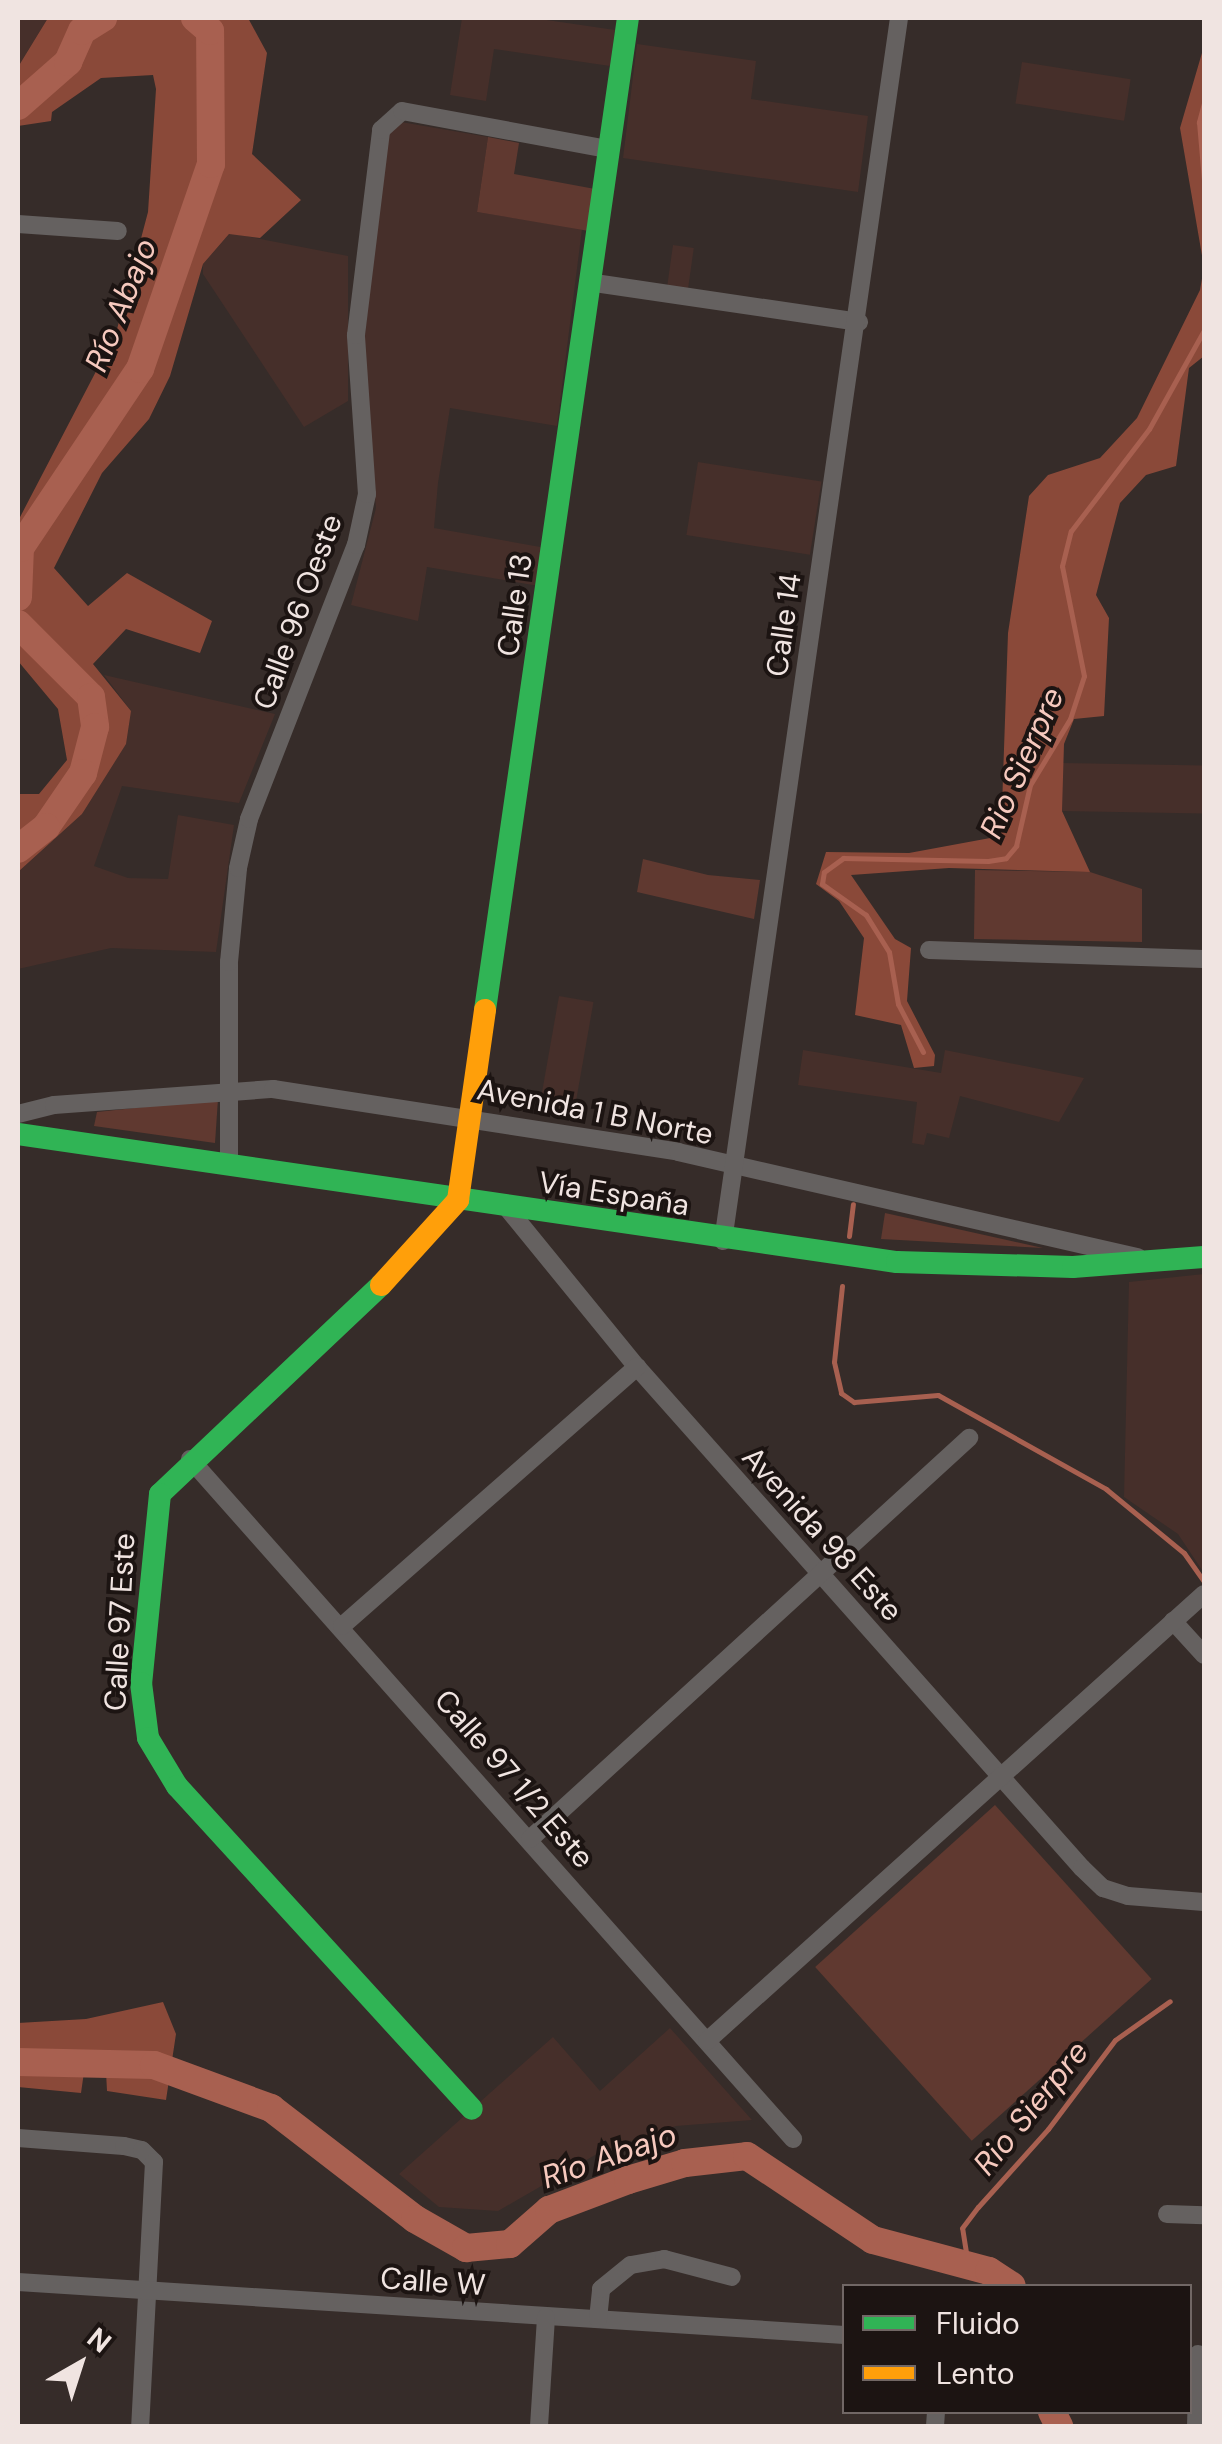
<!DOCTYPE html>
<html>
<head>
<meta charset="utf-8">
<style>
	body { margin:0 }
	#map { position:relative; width:1222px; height:2444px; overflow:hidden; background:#362c29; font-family:"DM Sans",sans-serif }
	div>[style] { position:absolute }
	.built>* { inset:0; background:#462f2a; transform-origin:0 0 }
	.green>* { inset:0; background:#603930; transform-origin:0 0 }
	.forest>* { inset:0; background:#8a4939 }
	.stream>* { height:5px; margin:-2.5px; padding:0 2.5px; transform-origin:2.5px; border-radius:2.5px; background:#a86050 }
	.river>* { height:28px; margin:-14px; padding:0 14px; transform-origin:14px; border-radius:14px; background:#a86050 }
	.street>* { height:18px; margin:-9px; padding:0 9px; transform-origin:9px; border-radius:9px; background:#656160 }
	.fast>* { height:22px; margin:-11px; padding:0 11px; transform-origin:11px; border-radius:11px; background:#30b455 }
	.slow>* { height:22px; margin:-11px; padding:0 11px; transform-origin:11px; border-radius:11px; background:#ff9f0a }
	span { translate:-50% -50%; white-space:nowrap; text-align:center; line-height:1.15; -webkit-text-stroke:8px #1c1412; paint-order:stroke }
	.street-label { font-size:30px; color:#f0e4e1 }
	.water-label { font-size:32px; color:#f6c9be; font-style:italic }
	.frame { position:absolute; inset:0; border:20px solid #f0e4e1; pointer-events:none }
	.legend { position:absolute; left:842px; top:2284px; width:350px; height:130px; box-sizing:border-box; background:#1c1412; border:2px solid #716765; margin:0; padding:12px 18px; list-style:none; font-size:30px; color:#f0e4e1 }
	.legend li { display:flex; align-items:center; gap:20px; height:50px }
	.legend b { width:50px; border:2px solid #716765 }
	.north { position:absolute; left:30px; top:2314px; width:100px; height:100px; -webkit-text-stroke:8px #1c1412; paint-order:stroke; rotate:39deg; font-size:28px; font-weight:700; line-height:40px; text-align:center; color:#f0e4e1 }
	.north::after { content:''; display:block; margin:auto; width:35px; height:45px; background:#f0e4e1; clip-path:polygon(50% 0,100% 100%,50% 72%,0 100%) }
</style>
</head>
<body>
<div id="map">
	<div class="built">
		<div style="clip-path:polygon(18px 18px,48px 18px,18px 67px)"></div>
		<div style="clip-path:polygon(462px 18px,533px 18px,615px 30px,610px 66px,494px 49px,486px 101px,450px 95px)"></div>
		<div style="clip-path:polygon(637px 44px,756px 61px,751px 99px,868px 116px,858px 192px,623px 158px)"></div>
		<div style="left:1022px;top:62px;width:110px;height:42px;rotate:9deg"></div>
		<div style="clip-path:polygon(401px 122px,488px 137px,477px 212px,582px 229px,557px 426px,450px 408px,438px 483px,434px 528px,546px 548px,539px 586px,427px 567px,418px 621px,351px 605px,376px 508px,363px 353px,387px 129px)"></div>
		<div style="clip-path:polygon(230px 233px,348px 256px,348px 401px,304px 427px,203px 274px,203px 264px)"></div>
		<div style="left:673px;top:245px;width:21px;height:45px;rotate:8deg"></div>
		<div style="left:698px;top:462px;width:125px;height:74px;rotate:9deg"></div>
		<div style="clip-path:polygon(104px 675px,275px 714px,239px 803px,122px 786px,94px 866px,128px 878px,168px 879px,178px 815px,234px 825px,216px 952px,111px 948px,18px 969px,18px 872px,82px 814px,131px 711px)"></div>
		<div style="left:1062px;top:763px;width:142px;height:48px;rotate:1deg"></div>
		<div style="left:559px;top:996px;width:35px;height:109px;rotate:10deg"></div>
		<div style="clip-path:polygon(803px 1050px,941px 1073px,945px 1050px,1084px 1078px,1059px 1122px,960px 1096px,949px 1138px,927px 1133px,924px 1145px,912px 1143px,917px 1102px,798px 1085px)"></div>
		<div style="clip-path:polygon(1204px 1274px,1204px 1573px,1178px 1534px,1124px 1497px,1129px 1282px)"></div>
		<div style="clip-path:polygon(670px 2028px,752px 2120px,676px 2126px,602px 2151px,498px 2211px,439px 2207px,399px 2174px,553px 2037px,600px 2091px)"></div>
	</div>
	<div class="green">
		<div style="clip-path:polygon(488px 137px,519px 143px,514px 174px,595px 189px,589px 231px,477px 212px)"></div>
		<div style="clip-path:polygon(643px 859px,708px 875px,760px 880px,754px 919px,637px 892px)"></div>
		<div style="clip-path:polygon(975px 870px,1090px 872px,1142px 889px,1142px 942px,974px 939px)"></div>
		<div style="clip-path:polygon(218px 1099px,215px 1143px,94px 1126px,97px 1112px)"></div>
		<div style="clip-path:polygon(885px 1213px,935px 1224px,1043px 1248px,881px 1239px)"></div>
		<div style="left:995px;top:1805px;width:234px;height:242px;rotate:48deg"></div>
	</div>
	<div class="forest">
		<div style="clip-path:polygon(48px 18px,248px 18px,267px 53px,252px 154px,301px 200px,260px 238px,229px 234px,203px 264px,170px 376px,149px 419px,102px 473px,54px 568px,88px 606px,127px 573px,212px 621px,200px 653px,126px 629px,93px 664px,131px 711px,126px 744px,82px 814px,18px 872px,18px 794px,39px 794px,67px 760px,58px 709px,18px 661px,18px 521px,116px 333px,148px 212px,156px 89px,153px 75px,101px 78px,52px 112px,51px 121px,18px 126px,18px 67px)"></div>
		<div style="clip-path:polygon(1204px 46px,1204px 356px,1189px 368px,1176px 466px,1146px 475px,1120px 503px,1096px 595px,1109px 618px,1104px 716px,1074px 719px,1064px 744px,1062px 811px,1090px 872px,949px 868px,851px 875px,895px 939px,911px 948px,907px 1001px,935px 1055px,934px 1066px,914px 1068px,901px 1025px,855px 1015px,864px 938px,839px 901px,816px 884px,826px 852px,909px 853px,1001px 836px,1008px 633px,1029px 496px,1048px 475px,1100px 458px,1137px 418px,1200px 290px,1204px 267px,1180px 128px)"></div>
		<div style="clip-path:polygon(163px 2002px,176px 2034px,166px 2100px,107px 2091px,106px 2072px,84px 2072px,81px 2093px,18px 2087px,18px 2023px,86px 2019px)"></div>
	</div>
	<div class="stream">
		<div style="left:1204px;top:103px;width:20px;rotate:105deg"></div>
		<div style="left:1199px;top:122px;width:58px;rotate:85.1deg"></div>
		<div style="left:923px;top:1052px;width:54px;rotate:-117.5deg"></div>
		<div style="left:898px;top:1004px;width:53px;rotate:-99.8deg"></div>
		<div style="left:889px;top:952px;width:44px;rotate:-121.9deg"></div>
		<div style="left:866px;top:915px;width:54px;rotate:-144.8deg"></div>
		<div style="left:822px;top:884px;width:12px;rotate:-81deg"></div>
		<div style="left:824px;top:872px;width:24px;rotate:-36deg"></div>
		<div style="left:843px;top:858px;width:145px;rotate:1.2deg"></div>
		<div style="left:988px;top:861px;width:18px;rotate:-9deg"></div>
		<div style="left:1006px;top:858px;width:16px;rotate:-50deg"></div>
		<div style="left:1016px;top:846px;width:63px;rotate:-77.1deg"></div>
		<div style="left:1030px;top:785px;width:77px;rotate:-58.8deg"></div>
		<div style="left:1070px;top:719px;width:45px;rotate:-72deg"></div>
		<div style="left:1084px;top:676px;width:112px;rotate:-101.3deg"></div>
		<div style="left:1062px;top:566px;width:36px;rotate:-76deg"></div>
		<div style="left:1071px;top:531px;width:128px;rotate:-52.6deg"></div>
		<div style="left:1149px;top:429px;width:113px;rotate:-60.9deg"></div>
		<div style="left:849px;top:1236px;width:32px;rotate:-83deg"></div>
		<div style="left:842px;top:1286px;width:76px;rotate:96deg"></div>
		<div style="left:834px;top:1362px;width:32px;rotate:77deg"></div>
		<div style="left:841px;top:1393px;width:16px;rotate:35deg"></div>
		<div style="left:854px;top:1402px;width:84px;rotate:-4.8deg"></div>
		<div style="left:938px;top:1395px;width:193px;rotate:29.2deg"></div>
		<div style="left:1106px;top:1489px;width:101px;rotate:39.4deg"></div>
		<div style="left:1184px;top:1553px;width:35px;rotate:55deg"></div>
		<div style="left:968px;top:2265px;width:37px;rotate:-99deg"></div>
		<div style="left:962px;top:2228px;width:26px;rotate:-53deg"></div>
		<div style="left:978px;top:2207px;width:105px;rotate:-48.1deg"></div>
		<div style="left:1048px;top:2129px;width:111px;rotate:-53deg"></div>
		<div style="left:1115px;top:2040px;width:67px;rotate:-35.3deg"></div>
	</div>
	<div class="river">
		<div style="left:18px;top:106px;width:67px;rotate:-41.3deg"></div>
		<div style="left:68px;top:62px;width:34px;rotate:-66deg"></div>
		<div style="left:82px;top:31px;width:25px;rotate:-32deg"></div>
		<div style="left:18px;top:597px;width:49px;rotate:-87.7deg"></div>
		<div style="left:20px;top:548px;width:216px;rotate:-56.2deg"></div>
		<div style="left:140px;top:369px;width:217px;rotate:-70.9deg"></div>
		<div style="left:211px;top:164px;width:133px;rotate:-90.4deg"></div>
		<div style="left:210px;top:31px;width:20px;rotate:-139deg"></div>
		<div style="left:18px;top:624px;width:103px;rotate:45deg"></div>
		<div style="left:91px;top:697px;width:30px;rotate:82deg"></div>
		<div style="left:95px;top:727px;width:48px;rotate:104.6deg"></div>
		<div style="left:83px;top:773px;width:65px;rotate:124.4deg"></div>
		<div style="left:46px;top:827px;width:36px;rotate:142deg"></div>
		<div style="left:18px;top:2062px;width:136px;rotate:1.3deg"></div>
		<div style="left:154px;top:2065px;width:125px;rotate:20.2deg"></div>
		<div style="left:271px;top:2108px;width:182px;rotate:37.6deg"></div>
		<div style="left:415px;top:2219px;width:59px;rotate:29.6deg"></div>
		<div style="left:466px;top:2248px;width:44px;rotate:-5.2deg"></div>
		<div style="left:510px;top:2244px;width:52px;rotate:-41.1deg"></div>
		<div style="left:549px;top:2210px;width:85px;rotate:-20.8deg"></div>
		<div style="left:628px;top:2180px;width:59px;rotate:-16.6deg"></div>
		<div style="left:685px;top:2163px;width:62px;rotate:-6.4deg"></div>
		<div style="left:747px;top:2156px;width:151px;rotate:33.7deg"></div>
		<div style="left:873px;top:2240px;width:120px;rotate:15deg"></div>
		<div style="left:989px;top:2271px;width:27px;rotate:33deg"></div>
		<div style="left:1052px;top:2412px;width:16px;rotate:63deg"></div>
	</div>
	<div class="street">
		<div style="left:18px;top:224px;width:100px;rotate:4deg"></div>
		<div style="left:588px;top:282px;width:274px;rotate:8.4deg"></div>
		<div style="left:929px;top:950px;width:275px;rotate:1.9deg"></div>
		<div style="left:18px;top:1114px;width:37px;rotate:-14deg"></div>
		<div style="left:54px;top:1105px;width:220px;rotate:-4.2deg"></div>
		<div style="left:273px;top:1089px;width:410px;rotate:8.8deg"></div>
		<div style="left:678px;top:1152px;width:472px;rotate:12.9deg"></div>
		<div style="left:229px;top:1165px;width:203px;rotate:-90deg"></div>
		<div style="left:229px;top:962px;width:94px;rotate:-84.5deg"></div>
		<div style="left:238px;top:868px;width:50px;rotate:-77.3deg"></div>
		<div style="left:249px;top:819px;width:294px;rotate:-68.7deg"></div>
		<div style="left:356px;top:545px;width:52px;rotate:-77.8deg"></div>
		<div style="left:367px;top:494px;width:159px;rotate:-94deg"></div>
		<div style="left:356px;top:335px;width:207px;rotate:-83deg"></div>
		<div style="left:381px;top:130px;width:28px;rotate:-42deg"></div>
		<div style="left:402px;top:111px;width:208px;rotate:10.5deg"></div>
		<div style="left:508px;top:1209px;width:204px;rotate:50.8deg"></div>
		<div style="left:637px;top:1367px;width:670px;rotate:48.39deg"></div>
		<div style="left:1082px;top:1868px;width:29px;rotate:44deg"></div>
		<div style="left:1103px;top:1888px;width:26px;rotate:18deg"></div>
		<div style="left:1128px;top:1896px;width:76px;rotate:4.5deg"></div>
		<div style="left:723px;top:1241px;width:1236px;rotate:-81.81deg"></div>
		<div style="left:190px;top:1459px;width:909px;rotate:48.43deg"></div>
		<div style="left:1173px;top:1621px;width:46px;rotate:47.6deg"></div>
		<div style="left:342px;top:1626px;width:393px;rotate:-41.3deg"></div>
		<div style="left:530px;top:1839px;width:595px;rotate:-42.41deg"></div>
		<div style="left:707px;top:2041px;width:668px;rotate:-41.97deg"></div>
		<div style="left:18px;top:2138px;width:106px;rotate:4.3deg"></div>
		<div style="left:124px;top:2146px;width:18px;rotate:13deg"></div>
		<div style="left:142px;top:2150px;width:17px;rotate:45deg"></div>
		<div style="left:154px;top:2162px;width:264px;rotate:93deg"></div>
		<div style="left:1167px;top:2214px;width:37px;rotate:2deg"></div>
		<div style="left:18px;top:2282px;width:828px;rotate:3.67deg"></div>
		<div style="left:598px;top:2319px;width:30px;rotate:-84deg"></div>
		<div style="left:601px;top:2289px;width:38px;rotate:-39deg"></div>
		<div style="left:631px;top:2265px;width:34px;rotate:-10deg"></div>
		<div style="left:664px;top:2259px;width:70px;rotate:14.8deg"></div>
		<div style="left:539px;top:2426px;width:109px;rotate:-86.3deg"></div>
		<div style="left:935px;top:2426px;width:14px;rotate:-86deg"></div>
		<div style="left:1196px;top:2426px;width:72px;rotate:-88.4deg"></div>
	</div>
	<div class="fast">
		<div style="left:485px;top:1010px;width:1002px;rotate:-81.8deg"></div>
		<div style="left:18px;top:1134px;width:888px;rotate:8.29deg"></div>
		<div style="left:897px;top:1262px;width:176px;rotate:1.6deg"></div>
		<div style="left:1073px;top:1267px;width:131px;rotate:-4.4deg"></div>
		<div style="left:381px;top:1285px;width:304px;rotate:136.6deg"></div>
		<div style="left:160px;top:1494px;width:190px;rotate:95.7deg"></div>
		<div style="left:141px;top:1683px;width:55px;rotate:82.7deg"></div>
		<div style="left:148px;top:1738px;width:56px;rotate:58.9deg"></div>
		<div style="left:177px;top:1786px;width:437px;rotate:47.6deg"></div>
	</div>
	<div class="slow">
		<div style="left:381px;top:1285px;width:115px;rotate:-47.8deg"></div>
		<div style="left:458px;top:1200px;width:192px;rotate:-81.9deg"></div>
	</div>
	<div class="street-label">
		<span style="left:515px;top:605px;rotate:-82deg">Calle 13</span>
		<span style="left:298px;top:612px;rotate:-70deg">Calle 96 Oeste</span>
		<span style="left:784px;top:625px;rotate:-82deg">Calle 14</span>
		<span style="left:595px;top:1112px;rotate:11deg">Avenida 1 B Norte</span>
		<span style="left:614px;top:1194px;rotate:9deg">Vía España</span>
		<span style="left:822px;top:1534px;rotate:48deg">Avenida 98 Este</span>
		<span style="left:120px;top:1622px;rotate:-87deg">Calle 97 Este</span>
		<span style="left:514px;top:1779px;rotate:49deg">Calle 97 1/2 Este</span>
		<span style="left:433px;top:2282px;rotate:4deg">Calle W</span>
	</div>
	<div class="water-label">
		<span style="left:121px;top:305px;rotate:-68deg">Río Abajo</span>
		<span style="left:1022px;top:763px;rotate:-66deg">Rio Sierpre</span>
		<span style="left:1031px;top:2108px;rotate:-51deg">Rio Sierpre</span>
		<span style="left:609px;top:2156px;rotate:-19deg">Río Abajo</span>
	</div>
	<div class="frame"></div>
	<ul class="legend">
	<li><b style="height:12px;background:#30b455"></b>Fluido</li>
	<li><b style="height:12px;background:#ff9f0a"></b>Lento</li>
	</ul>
	<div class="north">N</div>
</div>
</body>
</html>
